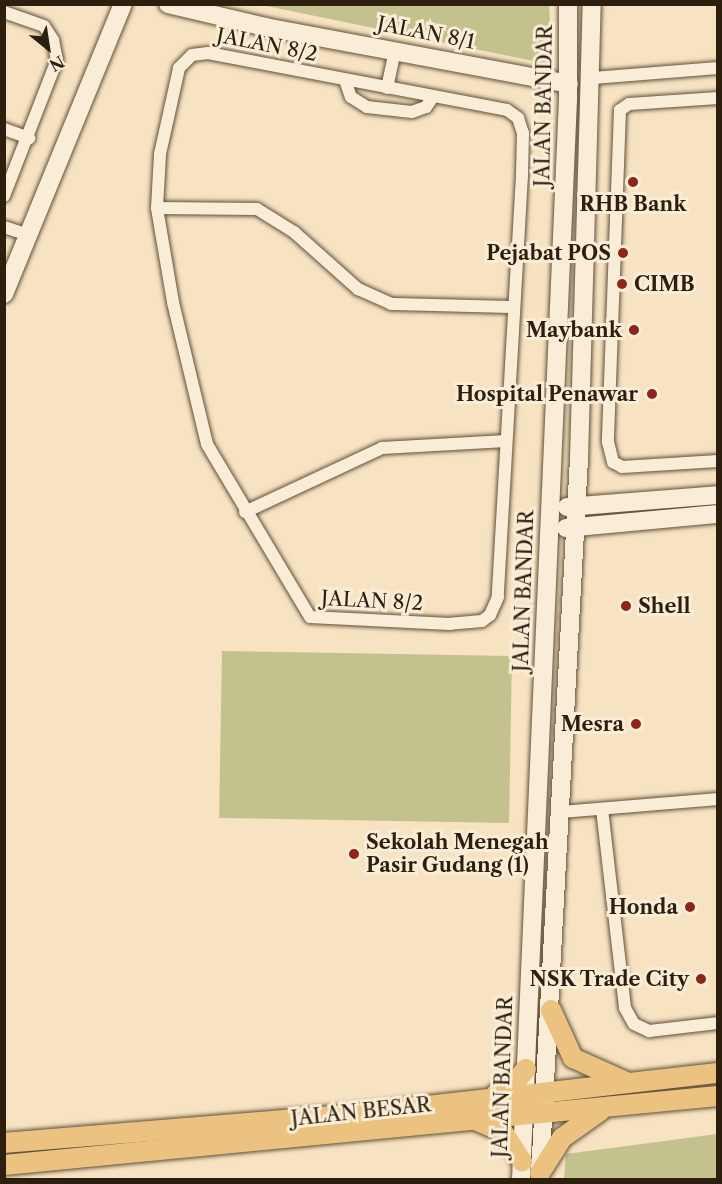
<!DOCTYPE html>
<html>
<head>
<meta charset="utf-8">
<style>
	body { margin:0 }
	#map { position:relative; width:722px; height:1184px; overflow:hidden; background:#f7e3c1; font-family:"Libre Caslon Text",serif }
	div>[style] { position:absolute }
	.green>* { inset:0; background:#c3c18e; transform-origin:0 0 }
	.roads { filter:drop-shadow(0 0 2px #60503a) drop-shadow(0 0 2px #60503a) }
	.street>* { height:12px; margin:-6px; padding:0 6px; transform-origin:6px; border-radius:6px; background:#faedd7 }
	.secondary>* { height:18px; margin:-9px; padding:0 9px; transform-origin:9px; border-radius:9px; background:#faedd7 }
	.primary>* { height:20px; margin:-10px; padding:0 10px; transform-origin:10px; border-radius:10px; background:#ecc280 }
	.dots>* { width:16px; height:16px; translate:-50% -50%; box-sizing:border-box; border:3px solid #faedd7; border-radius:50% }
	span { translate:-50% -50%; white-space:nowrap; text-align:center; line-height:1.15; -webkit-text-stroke:6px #faedd7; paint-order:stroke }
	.street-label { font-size:20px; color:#2d1f0d }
	.poi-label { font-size:20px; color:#2d1f0d; font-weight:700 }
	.right { translate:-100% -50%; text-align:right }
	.left { translate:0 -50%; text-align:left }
	.frame { position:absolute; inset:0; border:6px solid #2d1f0d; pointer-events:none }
	.north { position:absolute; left:18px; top:18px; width:60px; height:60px; -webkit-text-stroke:4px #faedd7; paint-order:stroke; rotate:150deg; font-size:16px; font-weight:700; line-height:24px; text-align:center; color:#2d1f0d }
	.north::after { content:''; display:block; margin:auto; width:21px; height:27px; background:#2d1f0d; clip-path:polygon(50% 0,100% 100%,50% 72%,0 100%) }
</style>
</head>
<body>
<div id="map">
	<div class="green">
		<div style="clip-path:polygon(262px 5px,549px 5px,553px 65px)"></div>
		<div style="left:222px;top:651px;width:290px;height:167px;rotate:1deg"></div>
		<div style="clip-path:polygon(717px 1134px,717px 1179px,564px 1179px,566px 1154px)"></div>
	</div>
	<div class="roads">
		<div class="street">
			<div style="left:4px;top:12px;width:42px;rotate:19.3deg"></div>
			<div style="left:44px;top:26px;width:17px;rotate:57deg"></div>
			<div style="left:53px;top:40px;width:20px;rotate:79deg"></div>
			<div style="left:57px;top:60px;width:146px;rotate:111.3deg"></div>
			<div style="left:208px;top:53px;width:304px;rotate:10.8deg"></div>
			<div style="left:507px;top:110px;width:14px;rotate:36deg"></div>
			<div style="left:518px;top:118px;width:16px;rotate:72deg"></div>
			<div style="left:523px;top:133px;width:42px;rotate:91.4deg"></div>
			<div style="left:522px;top:175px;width:423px;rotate:93.3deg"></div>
			<div style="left:498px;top:597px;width:20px;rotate:114deg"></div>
			<div style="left:490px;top:615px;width:10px;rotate:143deg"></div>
			<div style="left:482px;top:621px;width:32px;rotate:175deg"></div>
			<div style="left:450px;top:624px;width:140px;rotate:-177.1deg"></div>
			<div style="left:310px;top:617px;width:201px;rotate:-120.8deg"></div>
			<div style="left:207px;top:444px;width:146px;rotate:-103.5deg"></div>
			<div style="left:173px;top:302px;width:95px;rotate:-99.7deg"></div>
			<div style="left:157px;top:208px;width:54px;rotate:-86.8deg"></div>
			<div style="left:160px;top:154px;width:88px;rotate:-77.5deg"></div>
			<div style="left:179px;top:68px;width:18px;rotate:-45deg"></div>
			<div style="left:192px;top:55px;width:16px;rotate:-7deg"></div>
			<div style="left:593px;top:78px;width:125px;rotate:-4.6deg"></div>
			<div style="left:345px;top:80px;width:18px;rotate:71deg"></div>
			<div style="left:351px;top:97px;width:19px;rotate:32deg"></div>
			<div style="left:367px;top:107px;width:45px;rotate:6.3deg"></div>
			<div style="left:412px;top:112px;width:15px;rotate:-20deg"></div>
			<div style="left:426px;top:107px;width:12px;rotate:-55deg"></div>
			<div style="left:387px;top:88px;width:40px;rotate:-78deg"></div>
			<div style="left:718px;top:98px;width:89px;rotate:176.1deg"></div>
			<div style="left:629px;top:104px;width:11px;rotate:146deg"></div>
			<div style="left:620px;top:110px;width:332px;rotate:92.1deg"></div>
			<div style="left:608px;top:442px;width:21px;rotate:76deg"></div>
			<div style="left:613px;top:462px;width:10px;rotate:29deg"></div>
			<div style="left:622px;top:467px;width:96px;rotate:-3.6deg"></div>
			<div style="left:4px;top:129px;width:27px;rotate:20deg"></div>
			<div style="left:157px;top:208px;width:100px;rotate:0.6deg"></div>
			<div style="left:257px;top:209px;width:44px;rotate:31.9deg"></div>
			<div style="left:294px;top:232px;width:86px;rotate:41.7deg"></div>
			<div style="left:358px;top:289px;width:36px;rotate:24deg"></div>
			<div style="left:391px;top:304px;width:123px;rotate:1.4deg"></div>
			<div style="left:4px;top:227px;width:25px;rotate:18deg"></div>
			<div style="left:245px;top:512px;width:151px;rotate:-25deg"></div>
			<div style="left:382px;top:448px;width:124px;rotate:-3.2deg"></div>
			<div style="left:602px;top:809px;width:200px;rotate:83.4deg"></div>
			<div style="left:625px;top:1008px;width:18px;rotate:61deg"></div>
			<div style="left:634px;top:1024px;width:17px;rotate:25deg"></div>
			<div style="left:649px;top:1031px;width:69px;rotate:-6.6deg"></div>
			<div style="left:561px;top:812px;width:158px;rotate:-4.7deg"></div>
		</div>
		<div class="secondary">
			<div style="left:168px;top:4px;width:100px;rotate:13.3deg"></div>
			<div style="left:265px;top:27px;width:309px;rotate:10.6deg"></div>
			<div style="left:4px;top:294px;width:313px;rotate:-67.7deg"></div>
			<div style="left:567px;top:507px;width:151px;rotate:-4.5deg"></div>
			<div style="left:566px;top:528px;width:153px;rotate:-5.3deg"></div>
			<div style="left:540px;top:1174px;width:716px;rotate:-86.88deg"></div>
			<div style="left:579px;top:459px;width:455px;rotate:-88.4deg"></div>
			<div style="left:521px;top:1180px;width:1081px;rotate:-87.51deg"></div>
			<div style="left:568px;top:100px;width:96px;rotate:-90deg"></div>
		</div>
		<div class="primary">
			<div style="left:551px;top:1010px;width:53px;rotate:65.4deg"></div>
			<div style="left:573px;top:1058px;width:58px;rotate:24.4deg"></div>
			<div style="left:496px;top:1094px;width:22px;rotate:-32deg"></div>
			<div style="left:515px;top:1082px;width:17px;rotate:-50deg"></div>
			<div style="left:478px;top:1121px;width:27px;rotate:24deg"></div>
			<div style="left:503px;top:1132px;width:35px;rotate:57deg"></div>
			<div style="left:4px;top:1143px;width:354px;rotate:-4.7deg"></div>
			<div style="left:357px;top:1114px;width:363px;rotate:-6.5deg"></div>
			<div style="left:4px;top:1165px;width:717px;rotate:-5.52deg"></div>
			<div style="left:540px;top:1173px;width:41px;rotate:-57.8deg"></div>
			<div style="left:562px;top:1138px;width:47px;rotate:-35.4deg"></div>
		</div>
	</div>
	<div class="dots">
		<div style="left:633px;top:182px;background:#8f2418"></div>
		<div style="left:623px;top:253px;background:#8f2418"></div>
		<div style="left:622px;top:284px;background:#8f2418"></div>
		<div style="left:634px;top:330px;background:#8f2418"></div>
		<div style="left:652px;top:394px;background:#8f2418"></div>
		<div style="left:626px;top:606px;background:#8f2418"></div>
		<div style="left:636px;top:724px;background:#8f2418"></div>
		<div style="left:354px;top:854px;background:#8f2418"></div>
		<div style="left:690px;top:907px;background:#8f2418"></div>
		<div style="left:701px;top:979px;background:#8f2418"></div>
	</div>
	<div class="street-label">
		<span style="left:426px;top:33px;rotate:11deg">JALAN 8/1</span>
		<span style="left:267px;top:45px;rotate:11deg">JALAN 8/2</span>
		<span style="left:544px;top:106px;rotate:-89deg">JALAN BANDAR</span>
		<span style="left:524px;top:591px;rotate:-88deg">JALAN BANDAR</span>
		<span style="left:372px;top:601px;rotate:3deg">JALAN 8/2</span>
		<span style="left:503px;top:1077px;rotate:-88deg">JALAN BANDAR</span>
		<span style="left:361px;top:1112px;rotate:-6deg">JALAN BESAR</span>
	</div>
	<div class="poi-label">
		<span style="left:633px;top:204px">RHB Bank</span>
		<span class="right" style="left:611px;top:253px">Pejabat POS</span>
		<span class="left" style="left:634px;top:284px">CIMB</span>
		<span class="right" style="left:622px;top:330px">Maybank</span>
		<span class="right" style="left:638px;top:394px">Hospital Penawar</span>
		<span class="left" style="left:638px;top:606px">Shell</span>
		<span class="right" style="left:624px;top:724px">Mesra</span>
		<span class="left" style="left:366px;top:854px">Sekolah Menegah<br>Pasir Gudang (1)</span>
		<span class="right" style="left:678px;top:907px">Honda</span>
		<span class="right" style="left:689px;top:979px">NSK Trade City</span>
	</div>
	<div class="frame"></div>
	<div class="north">N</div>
</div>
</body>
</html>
